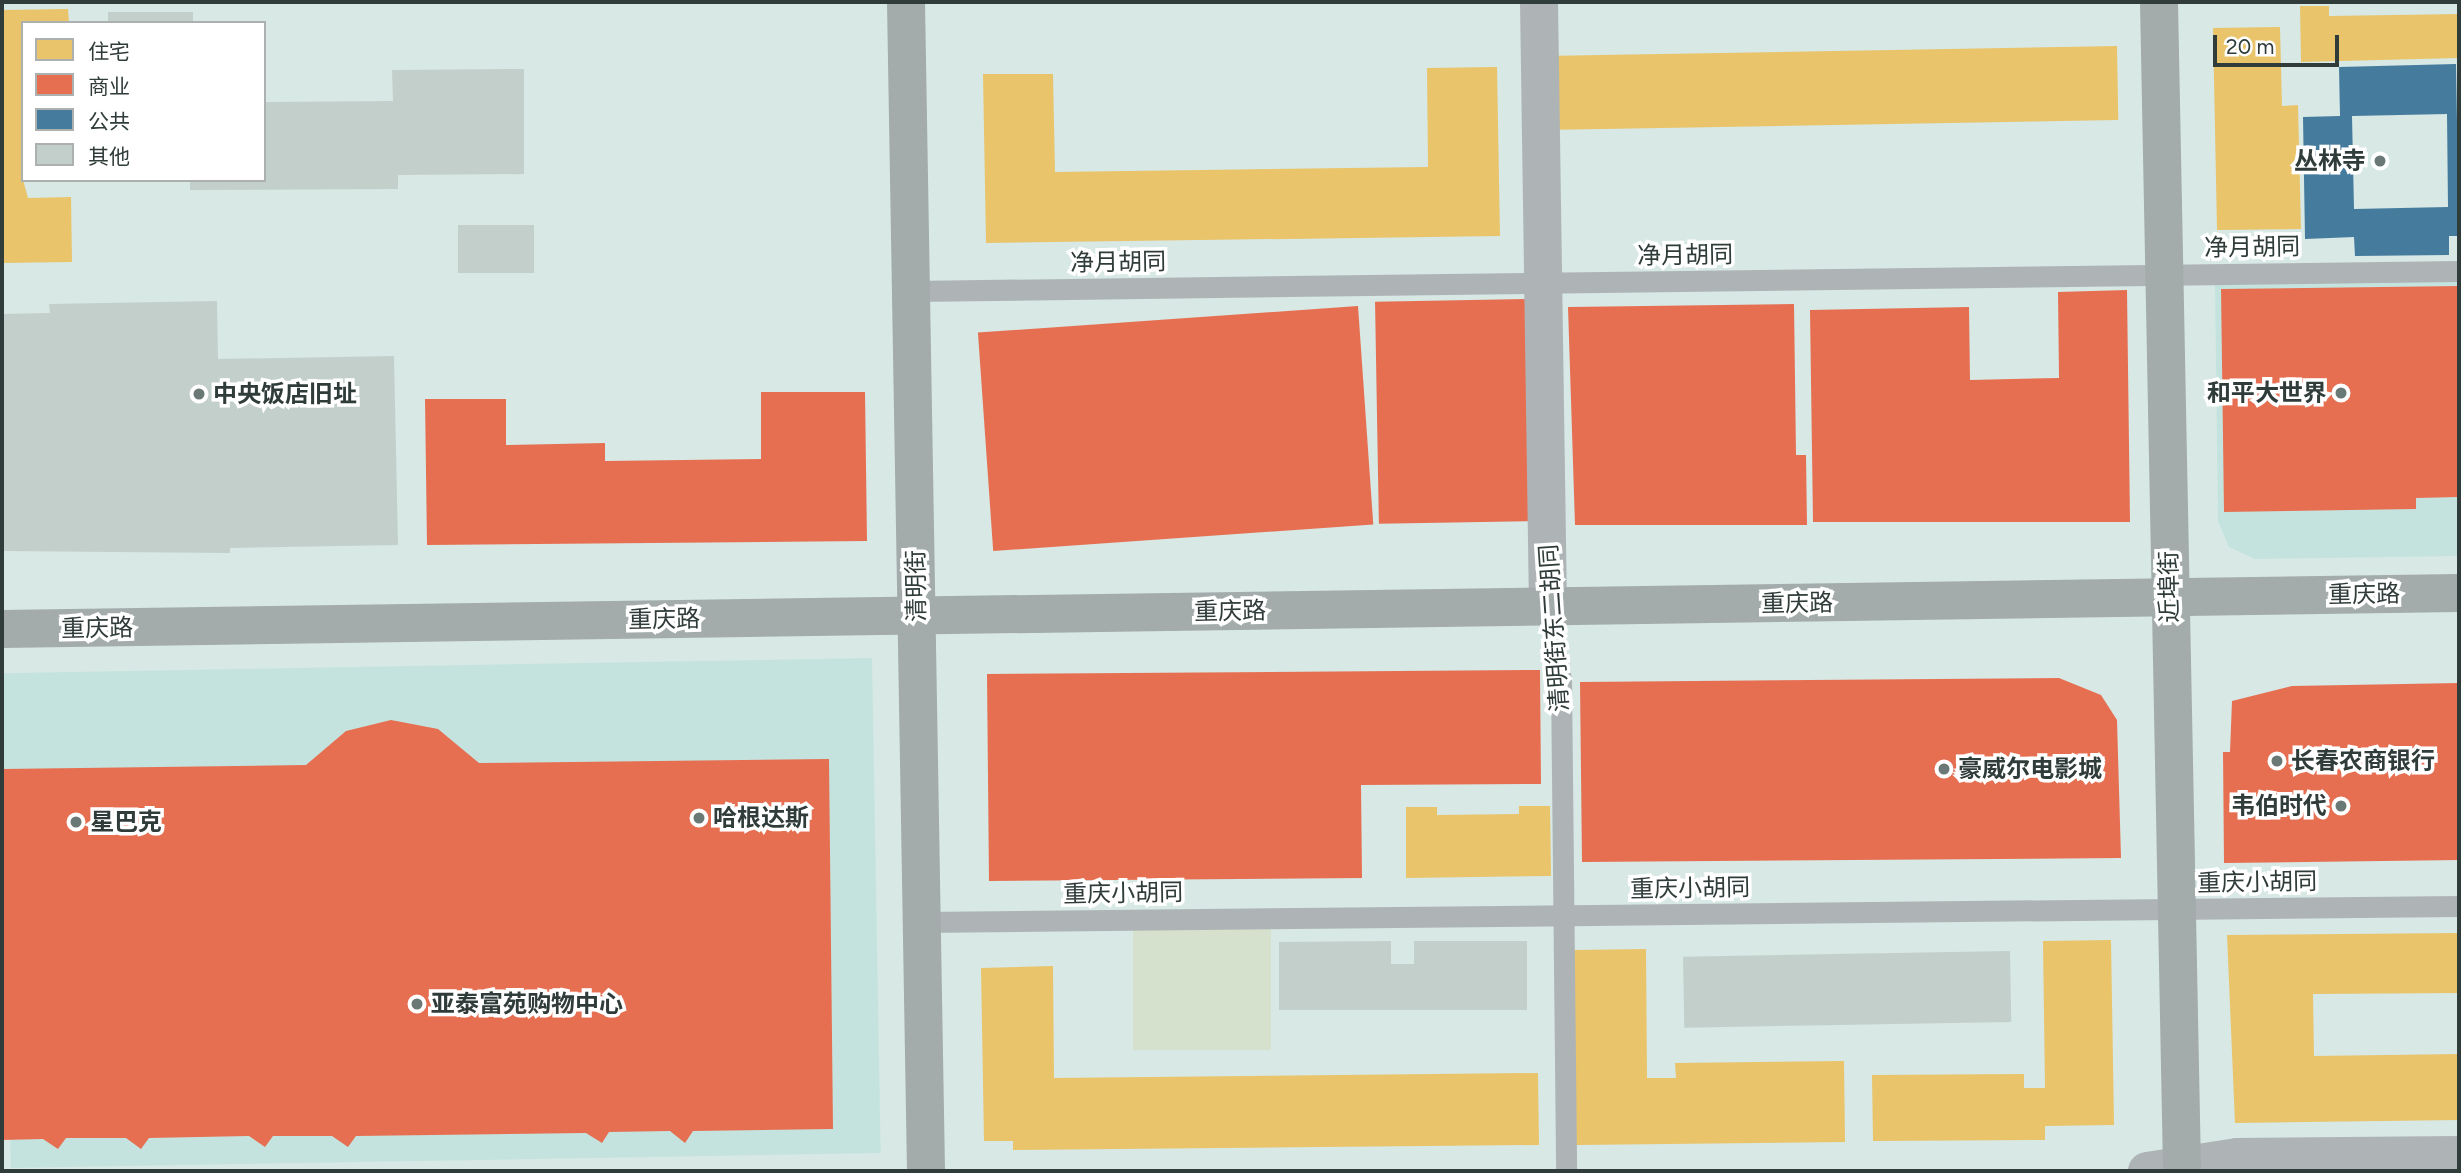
<!DOCTYPE html>
<html>
<head>
<meta charset="utf-8">
<style>
	body { margin:0 }
	#map { position:relative; width:2461px; height:1173px; overflow:hidden; background:#d7e8e5; font-family:Figtree,"Noto Sans SC",sans-serif }
	div>[style] { position:absolute }
	.built>* { inset:0; background:#c5e3de; transform-origin:0 0 }
	.green>* { inset:0; background:#d5e1cd; transform-origin:0 0 }
	.homes>* { inset:0; background:#e9c46a; transform-origin:0 0 }
	.shops>* { inset:0; background:#e76f51; transform-origin:0 0 }
	.public>* { inset:0; background:#457b9d }
	.building>* { inset:0; background:#c3cfca; transform-origin:0 0 }
	.lane>* { height:21px; margin:-10.5px; padding:0 10.5px; transform-origin:10.5px; border-radius:10.5px; background:#aeb4b5 }
	.street>* { height:38px; margin:-19px; padding:0 19px; transform-origin:19px; border-radius:19px; background:#aeb4b5 }
	.secondary>* { height:38px; margin:-19px; padding:0 19px; transform-origin:19px; border-radius:19px; background:#a3abab }
	.dots>* { width:19px; height:19px; translate:-50% -50%; box-sizing:border-box; border:4px solid #fff; border-radius:50% }
	span { translate:-50% -50%; white-space:nowrap; text-align:center; line-height:1.15; -webkit-text-stroke:7px #fff; paint-order:stroke }
	.poi-label { font-size:24px; color:#303c3a; font-weight:700 }
	.right { translate:-100% -50%; text-align:right }
	.left { translate:0 -50%; text-align:left }
	.street-label { font-size:24px; color:#303c3a }
	.frame { position:absolute; inset:0; border:4px solid #303c3a; pointer-events:none }
	.legend { position:absolute; left:21px; top:21px; width:245px; height:161px; box-sizing:border-box; background:#fff; border:2px solid #acb1b0; margin:0; padding:9px 12px; list-style:none; font-size:21px; color:#303c3a }
	.legend li { display:flex; align-items:center; gap:14px; height:35px }
	.legend b { width:35px; border:2px solid #acb1b0 }
	.scale { position:absolute; left:2213px; top:35px; width:126px; height:32px; box-sizing:border-box; border:4px solid #303c3a; border-top:0; padding-left:9px; font-size:21px; line-height:24px; white-space:nowrap; color:#303c3a; -webkit-text-stroke:5px #fff; paint-order:stroke }
</style>
</head>
<body>
<div id="map">
	<div class="built">
		<div style="clip-path:polygon(2459px 279px,2459px 556px,2255px 559px,2229px 547px,2218px 521px,2215px 282px)"></div>
		<div style="left:872px;top:658px;width:495px;height:870px;rotate:89deg"></div>
	</div>
	<div class="green">
		<div style="left:1271px;top:929px;width:121px;height:138px;rotate:90deg"></div>
	</div>
	<div class="homes">
		<div style="clip-path:polygon(2300px 6px,2329px 6px,2329px 16px,2459px 14px,2459px 58px,2301px 62px)"></div>
		<div style="clip-path:polygon(68px 9px,69px 23px,23px 23px,23px 180px,28px 198px,71px 197px,72px 262px,2px 263px,2px 10px)"></div>
		<div style="clip-path:polygon(2280px 27px,2282px 106px,2298px 105px,2301px 229px,2217px 230px,2213px 28px)"></div>
		<div style="left:2117px;top:46px;width:74px;height:560px;rotate:89deg"></div>
		<div style="clip-path:polygon(1497px 67px,1500px 236px,986px 243px,983px 74px,1053px 74px,1055px 172px,1428px 167px,1427px 68px)"></div>
		<div style="clip-path:polygon(1519px 806px,1550px 806px,1551px 876px,1406px 878px,1406px 807px,1437px 807px,1437px 815px,1519px 814px)"></div>
		<div style="clip-path:polygon(2459px 933px,2459px 993px,2313px 994px,2314px 1056px,2459px 1054px,2459px 1120px,2235px 1123px,2227px 935px)"></div>
		<div style="clip-path:polygon(2111px 940px,2114px 1125px,2045px 1126px,2045px 1140px,1873px 1141px,1872px 1075px,2024px 1074px,2024px 1088px,2045px 1088px,2043px 941px)"></div>
		<div style="clip-path:polygon(1646px 949px,1647px 1078px,1676px 1078px,1675px 1063px,1844px 1061px,1845px 1142px,1576px 1145px,1574px 950px)"></div>
		<div style="clip-path:polygon(1053px 966px,1054px 1078px,1538px 1073px,1539px 1145px,1013px 1150px,1013px 1141px,984px 1141px,981px 968px)"></div>
	</div>
	<div class="shops">
		<div style="clip-path:polygon(2459px 286px,2459px 497px,2416px 498px,2416px 509px,2224px 512px,2221px 289px)"></div>
		<div style="clip-path:polygon(2127px 290px,2130px 522px,1813px 522px,1810px 310px,1969px 307px,1970px 380px,2059px 378px,2058px 292px)"></div>
		<div style="left:1532px;top:299px;width:222px;height:157px;rotate:89deg"></div>
		<div style="clip-path:polygon(1794px 304px,1796px 455px,1806px 455px,1807px 525px,1575px 525px,1568px 307px)"></div>
		<div style="left:1358px;top:306px;width:219px;height:381px;rotate:86deg"></div>
		<div style="clip-path:polygon(761px 392px,865px 392px,867px 541px,427px 545px,425px 399px,506px 399px,506px 445px,605px 443px,605px 461px,761px 459px)"></div>
		<div style="clip-path:polygon(1540px 670px,1541px 784px,1361px 785px,1362px 878px,989px 881px,987px 674px)"></div>
		<div style="clip-path:polygon(2059px 678px,2101px 695px,2117px 720px,2121px 858px,1582px 862px,1580px 682px)"></div>
		<div style="clip-path:polygon(2459px 683px,2459px 860px,2224px 863px,2223px 752px,2230px 752px,2232px 701px,2292px 686px)"></div>
		<div style="clip-path:polygon(391px 720px,438px 729px,479px 763px,829px 759px,833px 1129px,693px 1131px,685px 1143px,670px 1131px,609px 1132px,602px 1143px,586px 1133px,356px 1136px,348px 1147px,332px 1136px,273px 1136px,265px 1147px,249px 1136px,149px 1138px,141px 1149px,126px 1138px,66px 1138px,58px 1149px,43px 1139px,2px 1140px,2px 769px,306px 765px,346px 731px)"></div>
	</div>
	<div class="public">
		<div style="clip-path:polygon(evenodd,2456px 64px,2459px 236px,2449px 236px,2449px 255px,2355px 256px,2354px 237px,2305px 239px,2303px 117px,2340px 116px,2339px 67px,2456px 64px,2447px 114px,2448px 207px,2354px 209px,2352px 116px,2447px 114px)"></div>
	</div>
	<div class="building">
		<div style="left:193px;top:12px;width:11px;height:85px;rotate:90deg"></div>
		<div style="clip-path:polygon(524px 69px,524px 174px,398px 175px,398px 189px,190px 190px,190px 180px,264px 180px,264px 102px,393px 101px,392px 70px)"></div>
		<div style="left:458px;top:225px;width:76px;height:48px"></div>
		<div style="clip-path:polygon(217px 301px,218px 359px,394px 356px,398px 545px,230px 548px,230px 553px,2px 551px,2px 314px,50px 313px,49px 304px)"></div>
		<div style="clip-path:polygon(1391px 941px,1391px 964px,1414px 964px,1414px 941px,1527px 941px,1527px 1010px,1279px 1010px,1279px 942px)"></div>
		<div style="left:2010px;top:951px;width:71px;height:327px;rotate:89deg"></div>
	</div>
	<div class="lane">
		<div style="left:911px;top:291px;width:1548px;rotate:-0.74deg"></div>
		<div style="left:1548px;top:606px;width:75px;rotate:80deg"></div>
		<div style="left:1561px;top:680px;width:491px;rotate:89.4deg"></div>
		<div style="left:922px;top:922px;width:1537px;rotate:-0.6deg"></div>
	</div>
	<div class="street">
		<div style="left:1539px;top:2px;width:604px;rotate:89.15deg"></div>
		<div style="left:2147px;top:1171px;width:91px;rotate:-8.8deg"></div>
		<div style="left:2237px;top:1157px;width:222px;rotate:-0.5deg"></div>
	</div>
	<div class="secondary">
		<div style="left:906px;top:2px;width:1169px;rotate:89.02deg"></div>
		<div style="left:2159px;top:2px;width:1169px;rotate:88.87deg"></div>
		<div style="left:2px;top:629px;width:2457px;rotate:-0.84deg"></div>
	</div>
	<div class="dots">
		<div style="left:2380px;top:161px;background:#6a7876"></div>
		<div style="left:2341px;top:393px;background:#6a7876"></div>
		<div style="left:199px;top:394px;background:#6a7876"></div>
		<div style="left:2277px;top:761px;background:#6a7876"></div>
		<div style="left:1944px;top:769px;background:#6a7876"></div>
		<div style="left:2341px;top:806px;background:#6a7876"></div>
		<div style="left:699px;top:818px;background:#6a7876"></div>
		<div style="left:76px;top:822px;background:#6a7876"></div>
		<div style="left:417px;top:1004px;background:#6a7876"></div>
	</div>
	<div class="poi-label">
		<span class="right" style="left:2366px;top:161px">丛林寺</span>
		<span class="right" style="left:2327px;top:393px">和平大世界</span>
		<span class="left" style="left:213px;top:394px">中央饭店旧址</span>
		<span class="left" style="left:2291px;top:761px">长春农商银行</span>
		<span class="left" style="left:1958px;top:769px">豪威尔电影城</span>
		<span class="right" style="left:2327px;top:806px">韦伯时代</span>
		<span class="left" style="left:713px;top:818px">哈根达斯</span>
		<span class="left" style="left:90px;top:822px">星巴克</span>
		<span class="left" style="left:431px;top:1004px">亚泰富苑购物中心</span>
	</div>
	<div class="street-label">
		<span style="left:2252px;top:247px;rotate:-1deg">净月胡同</span>
		<span style="left:1685px;top:255px;rotate:-1deg">净月胡同</span>
		<span style="left:1118px;top:262px;rotate:-1deg">净月胡同</span>
		<span style="left:916px;top:586px;rotate:-91deg">清明街</span>
		<span style="left:2169px;top:587px;rotate:-91deg">近埠街</span>
		<span style="left:2364px;top:594px;rotate:-1deg">重庆路</span>
		<span style="left:1797px;top:603px;rotate:-1deg">重庆路</span>
		<span style="left:1230px;top:611px;rotate:-1deg">重庆路</span>
		<span style="left:664px;top:619px;rotate:-1deg">重庆路</span>
		<span style="left:97px;top:628px;rotate:-1deg">重庆路</span>
		<span style="left:1554px;top:628px;rotate:-94deg">清明街东二胡同</span>
		<span style="left:2257px;top:882px;rotate:-1deg">重庆小胡同</span>
		<span style="left:1690px;top:888px;rotate:-1deg">重庆小胡同</span>
		<span style="left:1123px;top:893px;rotate:-1deg">重庆小胡同</span>
	</div>
	<div class="frame"></div>
	<ul class="legend">
	<li><b style="height:19px;background:#e9c46a"></b>住宅</li>
	<li><b style="height:19px;background:#e76f51"></b>商业</li>
	<li><b style="height:19px;background:#457b9d"></b>公共</li>
	<li><b style="height:19px;background:#c3cfca"></b>其他</li>
	</ul>
	<div class="scale">20 m</div>
</div>
</body>
</html>
